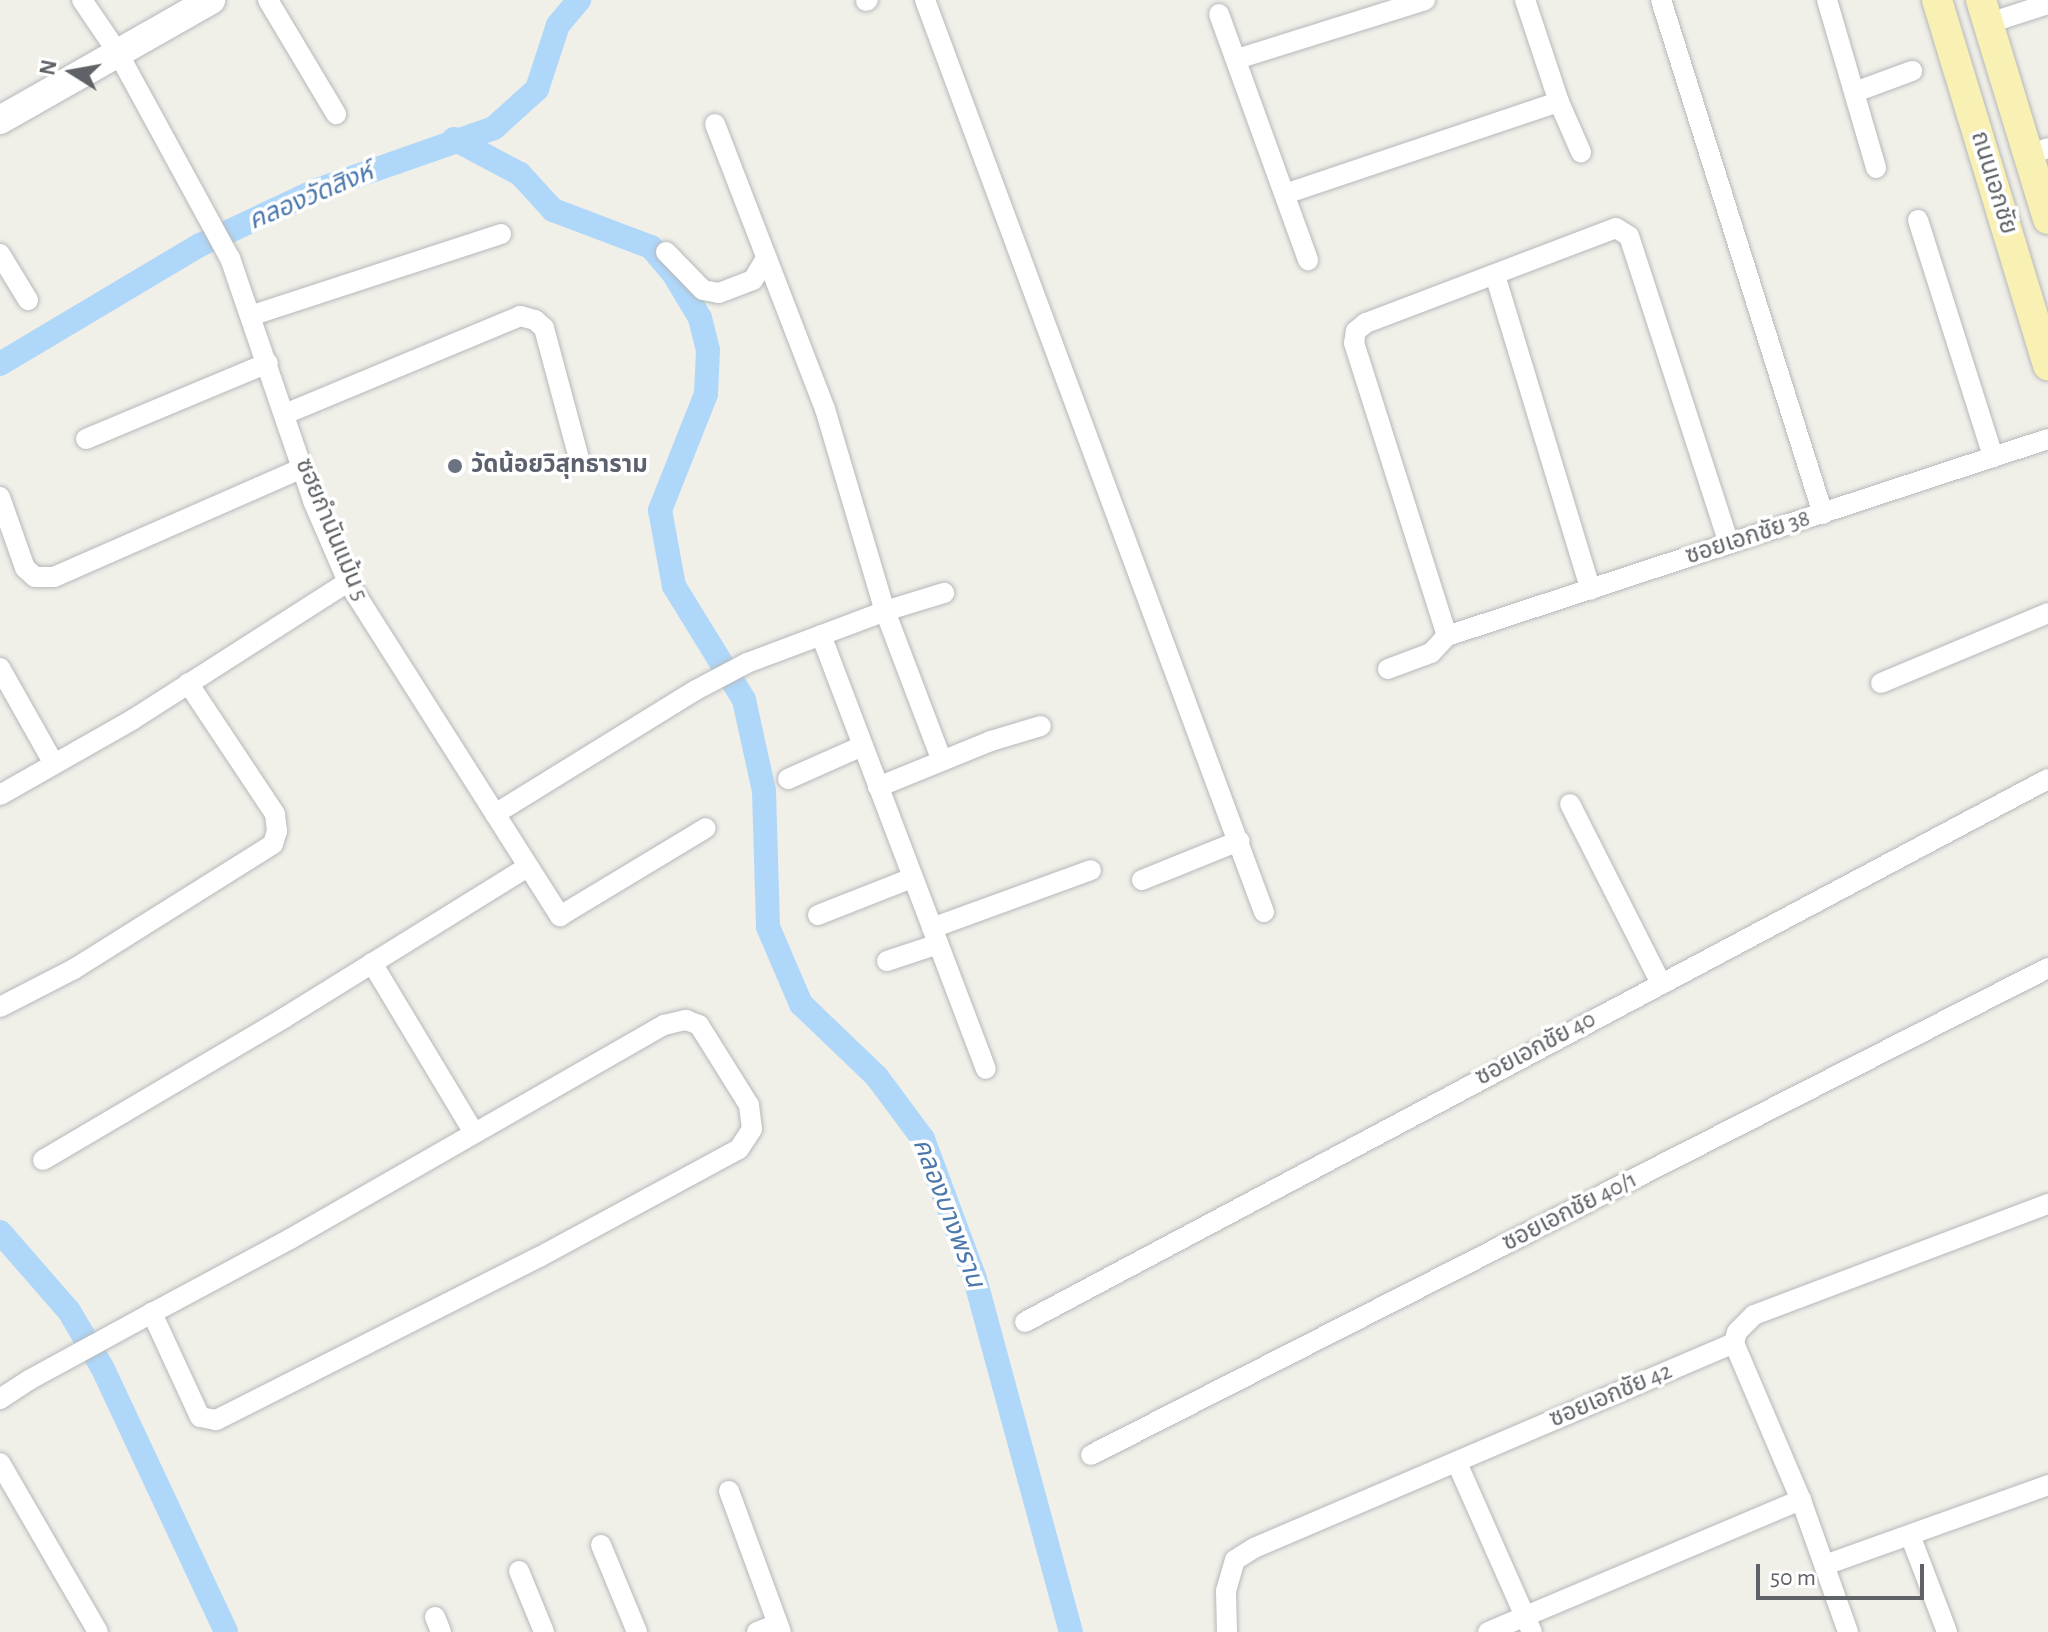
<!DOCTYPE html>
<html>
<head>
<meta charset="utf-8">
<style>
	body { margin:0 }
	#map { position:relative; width:2048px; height:1632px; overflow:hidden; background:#f0efe8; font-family:"Alegreya Sans","Noto Sans Thai",sans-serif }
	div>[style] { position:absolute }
	.canal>* { height:24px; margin:-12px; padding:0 12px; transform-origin:12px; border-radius:12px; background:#afd7f9 }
	.roads { filter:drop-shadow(0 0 2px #b5b8bb) drop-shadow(0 0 2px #b5b8bb) }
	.street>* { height:20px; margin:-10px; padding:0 10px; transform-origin:10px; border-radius:10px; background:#fff }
	.secondary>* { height:28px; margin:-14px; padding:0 14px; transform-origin:14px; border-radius:14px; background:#fff }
	.primary>* { height:30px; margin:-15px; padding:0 15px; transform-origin:15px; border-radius:15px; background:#f9f0b4 }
	.dots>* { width:22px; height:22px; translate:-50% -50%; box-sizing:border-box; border:4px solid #fff; border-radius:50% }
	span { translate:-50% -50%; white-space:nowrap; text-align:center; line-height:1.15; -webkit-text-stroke:7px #fff; paint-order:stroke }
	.street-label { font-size:24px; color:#5f6367 }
	.worship-label { font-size:24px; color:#5b616d; font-weight:700 }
	.left { translate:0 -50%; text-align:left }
	.water-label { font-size:26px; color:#4c78ab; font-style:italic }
	.north { position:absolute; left:32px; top:32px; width:80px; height:80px; -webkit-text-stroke:6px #fff; paint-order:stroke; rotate:281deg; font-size:22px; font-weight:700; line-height:32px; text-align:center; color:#5f6367 }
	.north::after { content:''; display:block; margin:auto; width:28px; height:36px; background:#5f6367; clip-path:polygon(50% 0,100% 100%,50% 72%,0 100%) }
	.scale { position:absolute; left:1756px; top:1564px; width:168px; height:36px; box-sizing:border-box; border:4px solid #5f6367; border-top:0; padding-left:10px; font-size:24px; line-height:28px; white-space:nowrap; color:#5f6367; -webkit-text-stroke:6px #fff; paint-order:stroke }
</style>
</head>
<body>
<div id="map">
	<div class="canal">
		<div style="left:454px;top:139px;width:75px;rotate:27.9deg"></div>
		<div style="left:520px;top:174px;width:49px;rotate:47.5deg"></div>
		<div style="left:553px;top:210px;width:105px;rotate:20.7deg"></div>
		<div style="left:651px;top:247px;width:38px;rotate:50deg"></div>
		<div style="left:675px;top:276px;width:49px;rotate:59.2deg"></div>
		<div style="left:700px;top:318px;width:33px;rotate:76deg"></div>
		<div style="left:708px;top:350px;width:44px;rotate:92.6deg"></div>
		<div style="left:706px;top:394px;width:125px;rotate:111.6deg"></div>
		<div style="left:660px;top:510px;width:77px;rotate:79.6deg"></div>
		<div style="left:674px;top:586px;width:134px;rotate:58.4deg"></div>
		<div style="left:744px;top:700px;width:93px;rotate:77.6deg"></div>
		<div style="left:764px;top:791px;width:136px;rotate:88.3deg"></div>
		<div style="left:768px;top:927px;width:84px;rotate:66.8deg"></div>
		<div style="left:801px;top:1004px;width:105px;rotate:43.8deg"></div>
		<div style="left:877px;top:1077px;width:77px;rotate:53.4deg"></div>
		<div style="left:923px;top:1139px;width:149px;rotate:69.6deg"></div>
		<div style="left:975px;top:1279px;width:366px;rotate:74.8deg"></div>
		<div style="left:0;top:364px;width:233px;rotate:-30.8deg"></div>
		<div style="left:200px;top:245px;width:129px;rotate:-25.2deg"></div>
		<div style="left:317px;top:190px;width:188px;rotate:-19.3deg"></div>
		<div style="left:494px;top:128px;width:58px;rotate:-42.2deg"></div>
		<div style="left:537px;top:89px;width:67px;rotate:-71.8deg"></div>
		<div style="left:558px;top:25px;width:33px;rotate:-50deg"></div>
		<div style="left:0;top:1232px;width:105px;rotate:48.9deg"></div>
		<div style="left:69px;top:1311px;width:67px;rotate:59.6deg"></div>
		<div style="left:103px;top:1369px;width:290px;rotate:64.9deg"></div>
	</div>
	<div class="roads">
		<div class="street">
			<div style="left:82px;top:0;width:64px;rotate:55.8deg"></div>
			<div style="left:118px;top:53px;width:234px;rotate:61.4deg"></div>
			<div style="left:230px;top:258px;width:257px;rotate:71.1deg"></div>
			<div style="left:313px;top:501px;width:88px;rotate:66.6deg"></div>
			<div style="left:348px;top:582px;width:396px;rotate:57.6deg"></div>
			<div style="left:560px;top:916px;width:170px;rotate:-31.1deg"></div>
			<div style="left:268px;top:0;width:133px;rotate:59.2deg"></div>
			<div style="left:925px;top:0;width:973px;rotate:69.61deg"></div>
			<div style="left:1661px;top:0;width:539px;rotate:72.51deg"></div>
			<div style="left:1827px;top:0;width:175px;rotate:73.7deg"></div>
			<div style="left:866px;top:1px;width:2px;rotate:-27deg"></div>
			<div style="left:1219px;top:14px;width:262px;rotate:70.1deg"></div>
			<div style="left:1989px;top:23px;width:62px;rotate:-17.9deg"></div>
			<div style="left:1237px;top:59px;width:197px;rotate:-17.4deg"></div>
			<div style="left:1855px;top:92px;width:61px;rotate:-20.2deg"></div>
			<div style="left:1559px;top:102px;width:55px;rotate:66.3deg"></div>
			<div style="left:715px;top:124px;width:305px;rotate:68.9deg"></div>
			<div style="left:825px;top:409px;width:211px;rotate:73.5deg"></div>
			<div style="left:885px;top:611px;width:62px;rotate:-17deg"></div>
			<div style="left:2028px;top:155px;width:21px;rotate:-19deg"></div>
			<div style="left:1285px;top:194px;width:289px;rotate:-18.6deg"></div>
			<div style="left:1559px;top:102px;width:108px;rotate:-108.4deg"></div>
			<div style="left:1918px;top:220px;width:249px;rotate:72.4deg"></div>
			<div style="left:666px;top:252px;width:53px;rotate:45.8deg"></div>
			<div style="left:703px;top:290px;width:16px;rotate:11deg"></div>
			<div style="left:719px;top:293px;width:36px;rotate:-21deg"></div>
			<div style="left:753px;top:280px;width:26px;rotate:-59deg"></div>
			<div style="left:0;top:254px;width:54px;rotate:58.7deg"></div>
			<div style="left:1495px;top:275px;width:329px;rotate:73.1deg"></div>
			<div style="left:253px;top:315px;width:261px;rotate:-18.1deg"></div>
			<div style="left:285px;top:414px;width:255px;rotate:-22.6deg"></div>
			<div style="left:520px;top:316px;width:16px;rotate:15deg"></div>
			<div style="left:535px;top:320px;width:12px;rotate:42deg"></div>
			<div style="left:544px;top:328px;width:136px;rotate:75deg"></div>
			<div style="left:86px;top:439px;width:197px;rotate:-22.7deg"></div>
			<div style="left:0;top:497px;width:75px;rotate:70.6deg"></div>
			<div style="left:25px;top:568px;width:13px;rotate:42deg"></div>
			<div style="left:35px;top:577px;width:19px"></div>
			<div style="left:54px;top:577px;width:271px;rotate:-23.7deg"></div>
			<div style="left:821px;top:635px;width:464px;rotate:69.2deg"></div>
			<div style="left:1447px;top:636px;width:307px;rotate:-107.6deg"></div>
			<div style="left:1354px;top:343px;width:12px;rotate:-81deg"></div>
			<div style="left:1356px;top:331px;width:13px;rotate:-39deg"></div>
			<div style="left:1366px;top:323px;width:267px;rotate:-20.8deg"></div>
			<div style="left:1616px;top:228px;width:15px;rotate:32deg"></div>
			<div style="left:1629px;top:236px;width:323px;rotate:72deg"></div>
			<div style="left:0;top:668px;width:110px;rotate:60.6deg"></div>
			<div style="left:1388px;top:669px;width:46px;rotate:-20.4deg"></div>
			<div style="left:1431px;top:653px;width:23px;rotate:-47deg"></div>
			<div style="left:1447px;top:636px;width:632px;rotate:-18.15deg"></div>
			<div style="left:1881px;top:683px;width:181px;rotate:-22.7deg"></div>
			<div style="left:788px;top:779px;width:81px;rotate:-24deg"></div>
			<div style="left:878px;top:787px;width:122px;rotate:-22.2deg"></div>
			<div style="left:991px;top:741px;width:52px;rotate:-16.7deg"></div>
			<div style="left:0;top:795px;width:152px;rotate:-29.6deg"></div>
			<div style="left:132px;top:720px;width:256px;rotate:-32.6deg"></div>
			<div style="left:1570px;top:804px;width:201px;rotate:63.1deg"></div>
			<div style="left:495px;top:814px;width:236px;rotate:-31.7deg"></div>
			<div style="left:696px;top:690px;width:58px;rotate:-27.9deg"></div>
			<div style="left:747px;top:663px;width:147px;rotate:-20.6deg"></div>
			<div style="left:885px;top:611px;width:160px;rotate:69.2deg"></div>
			<div style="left:1142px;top:880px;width:105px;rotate:-21.9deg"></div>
			<div style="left:818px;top:915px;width:101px;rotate:-21.5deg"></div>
			<div style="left:932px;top:928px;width:169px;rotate:-20deg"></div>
			<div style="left:887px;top:961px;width:54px;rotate:-18.4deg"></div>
			<div style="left:372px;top:963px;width:196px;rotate:59deg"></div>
			<div style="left:0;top:1007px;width:83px;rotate:-27.2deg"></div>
			<div style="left:74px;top:969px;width:235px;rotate:-32.1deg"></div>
			<div style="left:273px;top:844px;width:14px;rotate:-73deg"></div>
			<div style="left:277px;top:831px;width:17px;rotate:-97deg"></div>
			<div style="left:275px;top:814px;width:157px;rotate:-123.6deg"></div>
			<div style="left:43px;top:1160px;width:280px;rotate:-30.5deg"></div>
			<div style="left:284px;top:1018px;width:285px;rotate:-31.8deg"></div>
			<div style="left:1025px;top:1322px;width:1158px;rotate:-27.96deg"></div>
			<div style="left:1734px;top:1343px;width:171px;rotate:66.9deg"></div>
			<div style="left:1801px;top:1500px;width:140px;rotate:70.4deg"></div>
			<div style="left:0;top:1399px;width:35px;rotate:-33deg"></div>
			<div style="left:29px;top:1380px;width:140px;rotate:-28.6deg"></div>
			<div style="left:152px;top:1313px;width:157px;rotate:-28.2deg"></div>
			<div style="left:290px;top:1239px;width:431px;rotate:-29.8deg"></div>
			<div style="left:664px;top:1025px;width:23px;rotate:-13deg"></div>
			<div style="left:686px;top:1020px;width:14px;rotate:21deg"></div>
			<div style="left:699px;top:1025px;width:94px;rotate:58deg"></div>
			<div style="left:749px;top:1105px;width:24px;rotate:83deg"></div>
			<div style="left:752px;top:1129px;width:24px;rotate:123deg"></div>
			<div style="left:739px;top:1149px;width:227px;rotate:151.6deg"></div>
			<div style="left:539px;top:1257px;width:362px;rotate:153.2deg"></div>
			<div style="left:216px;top:1420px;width:16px;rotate:-169deg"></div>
			<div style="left:200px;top:1417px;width:115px;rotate:-114.8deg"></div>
			<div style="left:1091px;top:1455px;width:1074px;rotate:-26.97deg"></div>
			<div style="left:0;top:1463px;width:195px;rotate:59.9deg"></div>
			<div style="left:1457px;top:1463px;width:185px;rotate:66.1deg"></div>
			<div style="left:729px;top:1491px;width:150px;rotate:69.8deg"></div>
			<div style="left:1910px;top:1535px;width:104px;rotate:69.1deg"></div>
			<div style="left:601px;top:1545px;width:94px;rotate:67.5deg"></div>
			<div style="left:1825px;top:1565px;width:237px;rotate:-19.7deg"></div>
			<div style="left:519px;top:1571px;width:66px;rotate:67.7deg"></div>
			<div style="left:435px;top:1617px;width:16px;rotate:68deg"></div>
			<div style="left:757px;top:1632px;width:22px;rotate:-21deg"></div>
			<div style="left:1227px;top:1632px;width:41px;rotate:-91.4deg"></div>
			<div style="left:1226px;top:1591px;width:32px;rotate:-74deg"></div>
			<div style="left:1235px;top:1560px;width:22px;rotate:-32deg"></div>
			<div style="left:1254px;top:1548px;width:522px;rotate:-23.13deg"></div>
			<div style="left:1734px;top:1343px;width:11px;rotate:-75deg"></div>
			<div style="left:1737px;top:1332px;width:24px;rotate:-45deg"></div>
			<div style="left:1754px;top:1315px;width:314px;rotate:-20.7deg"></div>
			<div style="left:1488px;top:1632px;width:340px;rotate:-22.9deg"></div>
		</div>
		<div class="secondary">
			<div style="left:0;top:120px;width:243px;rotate:-29.6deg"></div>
		</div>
		<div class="primary">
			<div style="left:1937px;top:0;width:382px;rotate:73.1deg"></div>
			<div style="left:1981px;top:0;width:229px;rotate:73deg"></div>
		</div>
	</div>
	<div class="dots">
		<div style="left:455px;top:466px;background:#6b7280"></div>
	</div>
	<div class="street-label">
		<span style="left:1993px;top:183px;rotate:73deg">ถนนเอกชัย</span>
		<span style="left:331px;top:530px;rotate:67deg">ซฮยกำนันแม้น 5</span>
		<span style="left:1748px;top:538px;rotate:-18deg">ซอยเอกชัย 38</span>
		<span style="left:1536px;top:1049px;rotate:-28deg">ซอยเอกชัย 40</span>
		<span style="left:1570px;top:1212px;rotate:-27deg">ซอยเอกชัย 40/1</span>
		<span style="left:1611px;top:1396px;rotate:-23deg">ซอยเอกชัย 42</span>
	</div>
	<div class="worship-label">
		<span class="left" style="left:471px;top:466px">วัดน้อยวิสุทธาราม</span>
	</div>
	<div class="water-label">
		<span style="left:311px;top:197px;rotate:-23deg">คลองวัดสิงห์</span>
		<span style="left:948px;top:1213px;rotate:69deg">คลองบางพราน</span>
	</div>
	<div class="north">N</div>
	<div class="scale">50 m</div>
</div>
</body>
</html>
